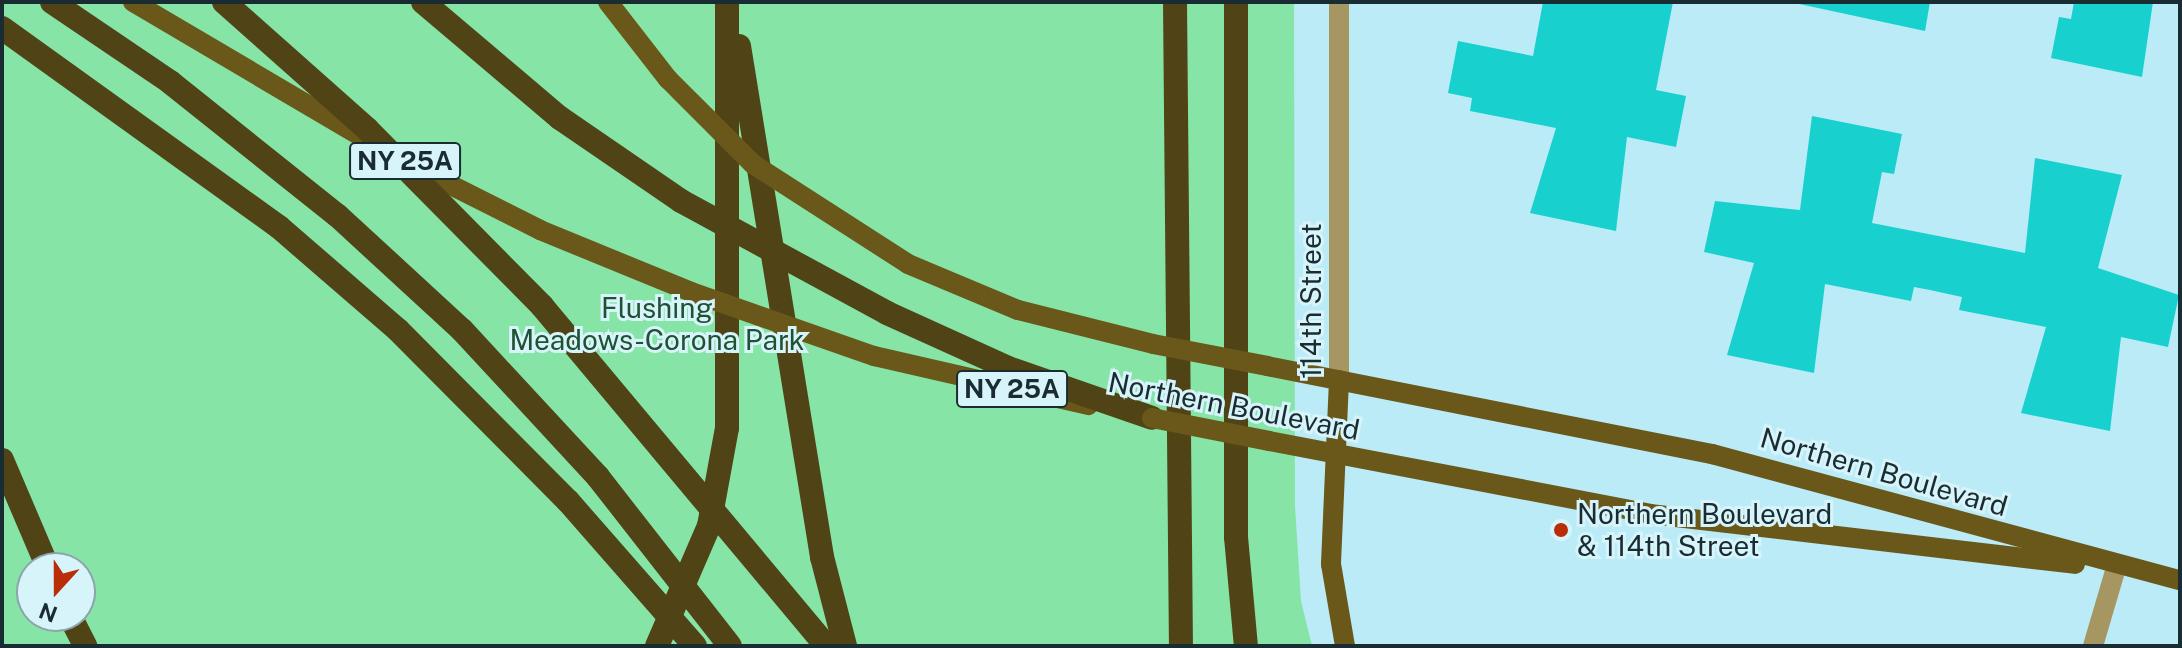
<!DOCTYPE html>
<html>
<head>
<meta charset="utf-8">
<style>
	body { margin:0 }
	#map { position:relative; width:2182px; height:648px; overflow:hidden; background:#baebf7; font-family:"Public Sans",sans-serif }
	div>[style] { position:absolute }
	.green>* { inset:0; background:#85e4a6 }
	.building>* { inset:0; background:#18d0ce }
	.minor>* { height:20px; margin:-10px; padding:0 10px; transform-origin:10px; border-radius:10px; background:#a59662 }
	.tertiary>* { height:20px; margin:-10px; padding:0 10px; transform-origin:10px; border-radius:10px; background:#a59662 }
	.primary>* { height:20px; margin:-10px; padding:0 10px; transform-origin:10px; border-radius:10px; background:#695819 }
	.motorway>* { height:24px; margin:-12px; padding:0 12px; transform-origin:12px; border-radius:12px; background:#504316 }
	.primary-bridge>* { height:20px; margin:-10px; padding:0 10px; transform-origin:10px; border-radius:10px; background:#695819 }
	.motorway-bridge>* { height:24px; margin:-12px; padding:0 12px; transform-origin:12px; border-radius:12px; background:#504316 }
	.dots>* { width:22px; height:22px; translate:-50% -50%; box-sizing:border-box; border:4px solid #d8f4fb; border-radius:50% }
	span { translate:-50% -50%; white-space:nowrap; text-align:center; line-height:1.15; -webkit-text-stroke:6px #d8f4fb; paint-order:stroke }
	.shield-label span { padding:2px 6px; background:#d8f4fb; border:2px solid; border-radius:6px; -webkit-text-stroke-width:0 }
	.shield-label { font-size:26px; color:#192c31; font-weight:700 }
	.street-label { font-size:28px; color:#192c31 }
	.park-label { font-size:28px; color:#1f5233 }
	.poi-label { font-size:28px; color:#192c31 }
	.left { translate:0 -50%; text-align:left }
	.frame { position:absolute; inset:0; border:4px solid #192c31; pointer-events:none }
	.north { position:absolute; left:16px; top:552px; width:80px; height:80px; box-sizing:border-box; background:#d8f4fb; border:2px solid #8ca4aa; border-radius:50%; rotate:201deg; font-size:22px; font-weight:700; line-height:32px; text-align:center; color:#192c31 }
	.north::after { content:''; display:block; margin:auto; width:28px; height:36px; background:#b92e09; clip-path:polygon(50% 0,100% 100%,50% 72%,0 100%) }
</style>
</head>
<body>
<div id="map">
	<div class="green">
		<div style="clip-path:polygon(evenodd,2px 2px,1294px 2px,1295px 506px,1301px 601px,1312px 646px,2px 646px,2px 2px,32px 568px,80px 568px,80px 616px,32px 616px,32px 568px)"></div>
	</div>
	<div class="building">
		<div style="clip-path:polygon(1543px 2px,1673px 2px,1656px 90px,1686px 96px,1676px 147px,1627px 137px,1616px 231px,1530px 213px,1556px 128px,1470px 111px,1472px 98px,1448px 93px,1458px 41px,1533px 56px)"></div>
		<div style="clip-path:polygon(1790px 2px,1930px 2px,1925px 31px)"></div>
		<div style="clip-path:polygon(2074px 2px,2153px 2px,2142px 77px,2051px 58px,2059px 17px,2071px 19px)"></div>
		<div style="clip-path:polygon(1812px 116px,1902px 134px,1894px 174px,1882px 172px,1872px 223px,2025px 253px,2035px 158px,2122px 175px,2098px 268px,2179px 295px,2168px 347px,2121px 337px,2110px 431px,2021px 413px,2046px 327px,1959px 310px,1962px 297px,1930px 290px,1914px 287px,1911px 301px,1825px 284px,1814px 373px,1727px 355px,1754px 263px,1704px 252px,1715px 201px,1800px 210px)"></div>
	</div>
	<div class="minor">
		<div style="left:2093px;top:646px;width:81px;rotate:-73.6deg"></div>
	</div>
	<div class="tertiary">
		<div style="left:1339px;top:2px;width:378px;rotate:90deg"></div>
	</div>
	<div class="primary">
		<div style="left:133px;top:2px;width:280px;rotate:30.5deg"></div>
		<div style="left:608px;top:2px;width:98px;rotate:52.1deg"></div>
		<div style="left:409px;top:164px;width:147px;rotate:26.7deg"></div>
		<div style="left:540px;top:230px;width:163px;rotate:22.3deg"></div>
		<div style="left:908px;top:264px;width:119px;rotate:22.7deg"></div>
		<div style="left:1018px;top:310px;width:139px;rotate:14.1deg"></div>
		<div style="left:874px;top:356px;width:220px;rotate:12.9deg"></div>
		<div style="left:1267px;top:366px;width:454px;rotate:11.2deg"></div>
		<div style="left:1712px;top:454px;width:485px;rotate:15.1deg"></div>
		<div style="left:1339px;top:380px;width:184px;rotate:92.5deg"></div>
		<div style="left:1331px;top:564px;width:83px;rotate:80.3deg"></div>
		<div style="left:1269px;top:441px;width:388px;rotate:10.8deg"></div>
		<div style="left:1650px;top:514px;width:428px;rotate:6.7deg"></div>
	</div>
	<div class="motorway">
		<div style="left:52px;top:2px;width:143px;rotate:34.1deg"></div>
		<div style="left:170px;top:82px;width:215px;rotate:38.6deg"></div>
		<div style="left:338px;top:216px;width:168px;rotate:42.6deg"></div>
		<div style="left:462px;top:330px;width:200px;rotate:47.2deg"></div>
		<div style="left:423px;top:2px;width:180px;rotate:40.3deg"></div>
		<div style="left:560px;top:118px;width:147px;rotate:34.4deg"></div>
		<div style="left:1175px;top:2px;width:644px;rotate:89.47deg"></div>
		<div style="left:1236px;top:2px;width:535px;rotate:90deg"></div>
		<div style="left:1236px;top:537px;width:109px;rotate:84.8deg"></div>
		<div style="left:2px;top:28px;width:341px;rotate:35.7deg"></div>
		<div style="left:279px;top:227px;width:157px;rotate:40.9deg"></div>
		<div style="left:398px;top:330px;width:241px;rotate:45.2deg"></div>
		<div style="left:739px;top:46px;width:518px;rotate:80.77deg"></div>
		<div style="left:822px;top:557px;width:92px;rotate:75.5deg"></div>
		<div style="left:887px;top:313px;width:133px;rotate:24.4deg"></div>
		<div style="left:1008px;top:368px;width:152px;rotate:19.1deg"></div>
		<div style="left:2px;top:460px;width:117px;rotate:66.9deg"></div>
		<div style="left:70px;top:616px;width:34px;rotate:63deg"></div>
		<div style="left:657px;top:646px;width:131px;rotate:-66.6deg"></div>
		<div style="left:709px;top:526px;width:100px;rotate:-79.6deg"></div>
		<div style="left:727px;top:428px;width:426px;rotate:-90deg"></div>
	</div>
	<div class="primary-bridge">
		<div style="left:668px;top:79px;width:120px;rotate:45deg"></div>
		<div style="left:753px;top:164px;width:184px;rotate:32.8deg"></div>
		<div style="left:691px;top:292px;width:194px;rotate:19.3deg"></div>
		<div style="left:1153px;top:344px;width:116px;rotate:10.9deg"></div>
		<div style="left:1152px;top:418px;width:119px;rotate:11.1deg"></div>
	</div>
	<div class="motorway-bridge">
		<div style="left:224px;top:2px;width:191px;rotate:41.6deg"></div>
		<div style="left:367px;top:129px;width:249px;rotate:45.3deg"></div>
		<div style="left:542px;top:306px;width:443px;rotate:50.1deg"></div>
		<div style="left:681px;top:201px;width:234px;rotate:28.5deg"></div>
		<div style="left:598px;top:477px;width:214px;rotate:52deg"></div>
		<div style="left:568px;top:501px;width:193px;rotate:48.8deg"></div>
	</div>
	<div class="dots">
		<div style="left:1561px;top:530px;background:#b92e09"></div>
	</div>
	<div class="shield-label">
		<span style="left:405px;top:161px">NY 25A</span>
		<span style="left:1012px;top:389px">NY 25A</span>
	</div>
	<div class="street-label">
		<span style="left:1311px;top:301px;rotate:-90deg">114th Street</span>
		<span style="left:1234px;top:406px;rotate:11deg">Northern Boulevard</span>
		<span style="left:1884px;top:472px;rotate:16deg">Northern Boulevard</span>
	</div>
	<div class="park-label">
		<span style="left:657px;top:324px">Flushing<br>Meadows-Corona Park</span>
	</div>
	<div class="poi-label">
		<span class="left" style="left:1577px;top:530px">Northern Boulevard<br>&amp; 114th Street</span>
	</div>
	<div class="frame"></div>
	<div class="north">N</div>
</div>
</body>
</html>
